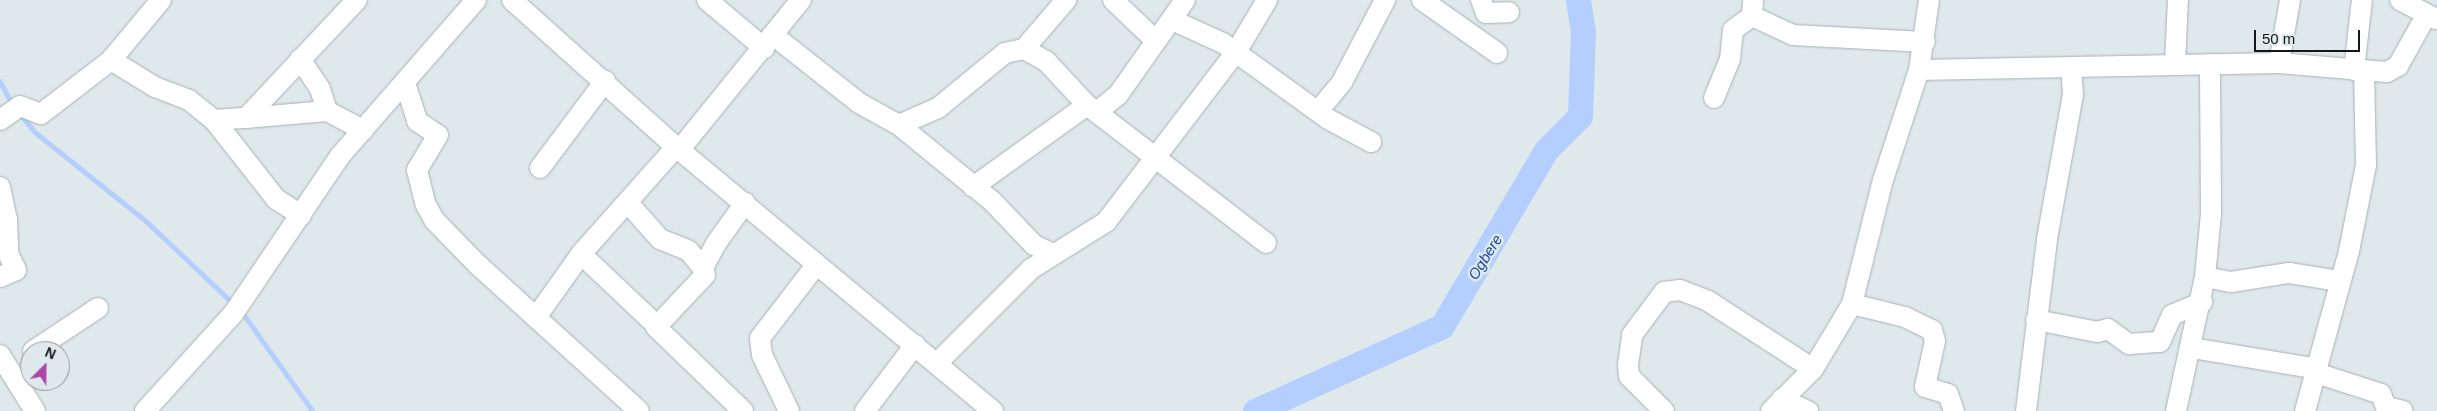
<!DOCTYPE html>
<html>
<head>
<meta charset="utf-8">
<style>
	body { margin:0 }
	#map { position:relative; width:2437px; height:411px; overflow:hidden; background:#dfe9ec; font-family:Arial,sans-serif }
	div>[style] { position:absolute }
	.stream>* { height:4.5px; margin:-2.25px; padding:0 2.25px; transform-origin:2.25px; border-radius:2.25px; background:#b4cefe }
	.river>* { height:25px; margin:-12.5px; padding:0 12.5px; transform-origin:12.5px; border-radius:12.5px; background:#b4cefe }
	.roads { filter:drop-shadow(0 0 1px #a8b1b4) drop-shadow(0 0 1px #a8b1b4) }
	.minor>* { height:20px; margin:-10px; padding:0 10px; transform-origin:10px; border-radius:10px; background:#fff }
	span { translate:-50% -50%; white-space:nowrap; text-align:center; line-height:1.15; -webkit-text-stroke:5px #dfe9ec; paint-order:stroke }
	.water-label { font-size:15px; color:#1e47a0; font-style:italic }
	.north { position:absolute; left:20px; top:341px; width:50px; height:50px; box-sizing:border-box; background:#dfe9ec; border:1px solid #8e9598; border-radius:50%; rotate:23deg; font-size:14px; font-weight:700; line-height:20px; text-align:center; color:#141719 }
	.north::after { content:''; display:block; margin:auto; width:18px; height:22px; background:#ab45a9; clip-path:polygon(50% 0,100% 100%,50% 72%,0 100%) }
	.scale { position:absolute; left:2254px; top:30px; width:106px; height:22px; box-sizing:border-box; border:2px solid #141719; border-top:0; padding-left:6px; font-size:15px; line-height:18px; white-space:nowrap; color:#141719; -webkit-text-stroke:4px #dfe9ec; paint-order:stroke }
</style>
</head>
<body>
<div id="map">
	<div class="stream">
		<div style="left:0;top:81px;width:26px;rotate:62deg"></div>
		<div style="left:20px;top:114px;width:23px;rotate:50deg"></div>
		<div style="left:35px;top:132px;width:142px;rotate:38.7deg"></div>
		<div style="left:146px;top:221px;width:120px;rotate:43.3deg"></div>
		<div style="left:242px;top:312px;width:122px;rotate:54.4deg"></div>
	</div>
	<div class="river">
		<div style="left:1255px;top:411px;width:205px;rotate:-24.4deg"></div>
		<div style="left:1442px;top:326px;width:204px;rotate:-59.4deg"></div>
		<div style="left:1546px;top:150px;width:48px;rotate:-45deg"></div>
		<div style="left:1580px;top:116px;width:84px;rotate:-88deg"></div>
		<div style="left:1583px;top:32px;width:32px;rotate:-99deg"></div>
	</div>
	<div class="roads">
		<div class="minor">
			<div style="left:512px;top:0;width:220px;rotate:41.9deg"></div>
			<div style="left:676px;top:147px;width:413px;rotate:39.8deg"></div>
			<div style="left:707px;top:0;width:75px;rotate:40.1deg"></div>
			<div style="left:1113px;top:0;width:59px;rotate:43.6deg"></div>
			<div style="left:1422px;top:0;width:92px;rotate:35.2deg"></div>
			<div style="left:1481px;top:0;width:14px;rotate:69deg"></div>
			<div style="left:1486px;top:13px;width:23px;rotate:-2deg"></div>
			<div style="left:2400px;top:0;width:41px;rotate:27.8deg"></div>
			<div style="left:1752px;top:16px;width:45px;rotate:24.9deg"></div>
			<div style="left:1793px;top:35px;width:132px;rotate:3deg"></div>
			<div style="left:1172px;top:20px;width:56px;rotate:24.3deg"></div>
			<div style="left:1223px;top:43px;width:130px;rotate:35.9deg"></div>
			<div style="left:1328px;top:119px;width:49px;rotate:28.1deg"></div>
			<div style="left:773px;top:35px;width:110px;rotate:38.3deg"></div>
			<div style="left:859px;top:103px;width:46px;rotate:28.8deg"></div>
			<div style="left:899px;top:125px;width:120px;rotate:39.3deg"></div>
			<div style="left:992px;top:201px;width:61px;rotate:46.3deg"></div>
			<div style="left:1034px;top:245px;width:19px;rotate:25deg"></div>
			<div style="left:1024px;top:49px;width:65px;rotate:-49.4deg"></div>
			<div style="left:300px;top:59px;width:36px;rotate:56deg"></div>
			<div style="left:320px;top:89px;width:23px;rotate:72deg"></div>
			<div style="left:111px;top:60px;width:52px;rotate:31.5deg"></div>
			<div style="left:155px;top:87px;width:36px;rotate:21deg"></div>
			<div style="left:189px;top:100px;width:32px;rotate:39deg"></div>
			<div style="left:214px;top:120px;width:100px;rotate:51.9deg"></div>
			<div style="left:276px;top:199px;width:30px;rotate:33deg"></div>
			<div style="left:2175px;top:63px;width:63px;rotate:-87.3deg"></div>
			<div style="left:2279px;top:63px;width:64px;rotate:-80.1deg"></div>
			<div style="left:1919px;top:70px;width:360px;rotate:-1.1deg"></div>
			<div style="left:2279px;top:63px;width:108px;rotate:4.8deg"></div>
			<div style="left:2387px;top:72px;width:13px;rotate:-29deg"></div>
			<div style="left:2398px;top:66px;width:57px;rotate:-60.8deg"></div>
			<div style="left:2426px;top:16px;width:11px;rotate:15deg"></div>
			<div style="left:2354px;top:70px;width:70px;rotate:-83.5deg"></div>
			<div style="left:405px;top:83px;width:40px;rotate:72deg"></div>
			<div style="left:417px;top:121px;width:25px;rotate:34deg"></div>
			<div style="left:438px;top:135px;width:41px;rotate:121deg"></div>
			<div style="left:417px;top:170px;width:36px;rotate:76deg"></div>
			<div style="left:426px;top:205px;width:18px;rotate:61deg"></div>
			<div style="left:435px;top:221px;width:62px;rotate:45.7deg"></div>
			<div style="left:478px;top:265px;width:217px;rotate:42.2deg"></div>
			<div style="left:1714px;top:98px;width:42px;rotate:-67.7deg"></div>
			<div style="left:1730px;top:59px;width:29px;rotate:-84deg"></div>
			<div style="left:1733px;top:30px;width:24px;rotate:-36deg"></div>
			<div style="left:1752px;top:16px;width:16px;rotate:-86deg"></div>
			<div style="left:1098px;top:111px;width:26px;rotate:-39deg"></div>
			<div style="left:1118px;top:95px;width:116px;rotate:-54.8deg"></div>
			<div style="left:1318px;top:111px;width:38px;rotate:-50deg"></div>
			<div style="left:1342px;top:82px;width:93px;rotate:-62.3deg"></div>
			<div style="left:246px;top:118px;width:81px;rotate:-4.9deg"></div>
			<div style="left:327px;top:111px;width:41px;rotate:27.8deg"></div>
			<div style="left:0;top:120px;width:24px;rotate:-35deg"></div>
			<div style="left:20px;top:106px;width:22px;rotate:21deg"></div>
			<div style="left:41px;top:114px;width:88px;rotate:-37.6deg"></div>
			<div style="left:111px;top:60px;width:78px;rotate:-50.2deg"></div>
			<div style="left:214px;top:120px;width:32px;rotate:-4deg"></div>
			<div style="left:246px;top:118px;width:162px;rotate:-46.8deg"></div>
			<div style="left:899px;top:125px;width:43px;rotate:-23.6deg"></div>
			<div style="left:938px;top:108px;width:87px;rotate:-39.4deg"></div>
			<div style="left:1005px;top:53px;width:19px;rotate:-12deg"></div>
			<div style="left:1024px;top:49px;width:26px;rotate:29deg"></div>
			<div style="left:1047px;top:62px;width:59px;rotate:47.1deg"></div>
			<div style="left:1087px;top:105px;width:226px;rotate:37.6deg"></div>
			<div style="left:681px;top:148px;width:191px;rotate:-51deg"></div>
			<div style="left:540px;top:168px;width:109px;rotate:-53.2deg"></div>
			<div style="left:0;top:187px;width:33px;rotate:78deg"></div>
			<div style="left:7px;top:219px;width:34px;rotate:88deg"></div>
			<div style="left:8px;top:253px;width:19px;rotate:65deg"></div>
			<div style="left:16px;top:270px;width:17px;rotate:156deg"></div>
			<div style="left:973px;top:187px;width:140px;rotate:-35.7deg"></div>
			<div style="left:628px;top:203px;width:48px;rotate:48.4deg"></div>
			<div style="left:660px;top:239px;width:31px;rotate:22deg"></div>
			<div style="left:689px;top:251px;width:22px;rotate:51deg"></div>
			<div style="left:581px;top:254px;width:103px;rotate:43.4deg"></div>
			<div style="left:2205px;top:277px;width:26px;rotate:11deg"></div>
			<div style="left:2231px;top:282px;width:59px;rotate:-8.8deg"></div>
			<div style="left:2289px;top:273px;width:52px;rotate:8.9deg"></div>
			<div style="left:1852px;top:304px;width:55px;rotate:13.8deg"></div>
			<div style="left:1905px;top:317px;width:30px;rotate:26deg"></div>
			<div style="left:1932px;top:330px;width:11px;rotate:75deg"></div>
			<div style="left:1935px;top:341px;width:47px;rotate:102.3deg"></div>
			<div style="left:1925px;top:387px;width:24px;rotate:17deg"></div>
			<div style="left:1948px;top:394px;width:18px;rotate:71deg"></div>
			<div style="left:537px;top:316px;width:76px;rotate:-54.6deg"></div>
			<div style="left:581px;top:254px;width:143px;rotate:-48.4deg"></div>
			<div style="left:2036px;top:320px;width:62px;rotate:11.1deg"></div>
			<div style="left:2097px;top:332px;width:11px;rotate:-15deg"></div>
			<div style="left:2108px;top:329px;width:26px;rotate:36deg"></div>
			<div style="left:2129px;top:344px;width:31px;rotate:-4deg"></div>
			<div style="left:2160px;top:342px;width:30px;rotate:-66deg"></div>
			<div style="left:2172px;top:315px;width:33px;rotate:-23deg"></div>
			<div style="left:2192px;top:348px;width:123px;rotate:9.4deg"></div>
			<div style="left:33px;top:351px;width:78px;rotate:-33.5deg"></div>
			<div style="left:0;top:355px;width:66px;rotate:58deg"></div>
			<div style="left:937px;top:363px;width:133px;rotate:-45deg"></div>
			<div style="left:1031px;top:269px;width:89px;rotate:-32.1deg"></div>
			<div style="left:1106px;top:222px;width:214px;rotate:-52.6deg"></div>
			<div style="left:1236px;top:52px;width:61px;rotate:-59.2deg"></div>
			<div style="left:2313px;top:372px;width:71px;rotate:17.9deg"></div>
			<div style="left:2381px;top:394px;width:14px;rotate:69deg"></div>
			<div style="left:2386px;top:407px;width:17px;rotate:13deg"></div>
			<div style="left:1782px;top:399px;width:29px;rotate:25deg"></div>
			<div style="left:145px;top:411px;width:131px;rotate:-47.8deg"></div>
			<div style="left:233px;top:314px;width:191px;rotate:-55.9deg"></div>
			<div style="left:340px;top:156px;width:207px;rotate:-48.9deg"></div>
			<div style="left:743px;top:411px;width:121px;rotate:-136deg"></div>
			<div style="left:656px;top:327px;width:71px;rotate:-46.7deg"></div>
			<div style="left:705px;top:275px;width:7px;rotate:-106deg"></div>
			<div style="left:703px;top:268px;width:26px;rotate:-62deg"></div>
			<div style="left:715px;top:245px;width:52px;rotate:-54.5deg"></div>
			<div style="left:789px;top:411px;width:62px;rotate:-115.7deg"></div>
			<div style="left:762px;top:355px;width:17px;rotate:-97deg"></div>
			<div style="left:760px;top:338px;width:93px;rotate:-52.4deg"></div>
			<div style="left:865px;top:411px;width:83px;rotate:-52.9deg"></div>
			<div style="left:1664px;top:411px;width:49px;rotate:-135deg"></div>
			<div style="left:1629px;top:376px;width:11px;rotate:-95deg"></div>
			<div style="left:1628px;top:365px;width:30px;rotate:-82deg"></div>
			<div style="left:1632px;top:335px;width:54px;rotate:-53.3deg"></div>
			<div style="left:1664px;top:292px;width:16px;rotate:-7deg"></div>
			<div style="left:1680px;top:290px;width:30px;rotate:21deg"></div>
			<div style="left:1708px;top:301px;width:125px;rotate:32.9deg"></div>
			<div style="left:1771px;top:411px;width:59px;rotate:-45deg"></div>
			<div style="left:1813px;top:369px;width:76px;rotate:-59deg"></div>
			<div style="left:1852px;top:304px;width:128px;rotate:-76deg"></div>
			<div style="left:1883px;top:180px;width:116px;rotate:-71.9deg"></div>
			<div style="left:1919px;top:70px;width:71px;rotate:-81.9deg"></div>
			<div style="left:2026px;top:411px;width:173px;rotate:-83deg"></div>
			<div style="left:2047px;top:239px;width:146px;rotate:-79.8deg"></div>
			<div style="left:2073px;top:95px;width:28px;rotate:-94deg"></div>
			<div style="left:2176px;top:411px;width:137px;rotate:-77.8deg"></div>
			<div style="left:2205px;top:277px;width:63px;rotate:-84.6deg"></div>
			<div style="left:2211px;top:214px;width:150px;rotate:-90.4deg"></div>
			<div style="left:2305px;top:411px;width:166px;rotate:-74.6deg"></div>
			<div style="left:2349px;top:251px;width:88px;rotate:-78.8deg"></div>
			<div style="left:2366px;top:165px;width:94px;rotate:-91.2deg"></div>
		</div>
	</div>
	<div class="water-label">
		<span style="left:1485px;top:257px;rotate:-58deg">Ogbere</span>
	</div>
	<div class="north">N</div>
	<div class="scale">50 m</div>
</div>
</body>
</html>
